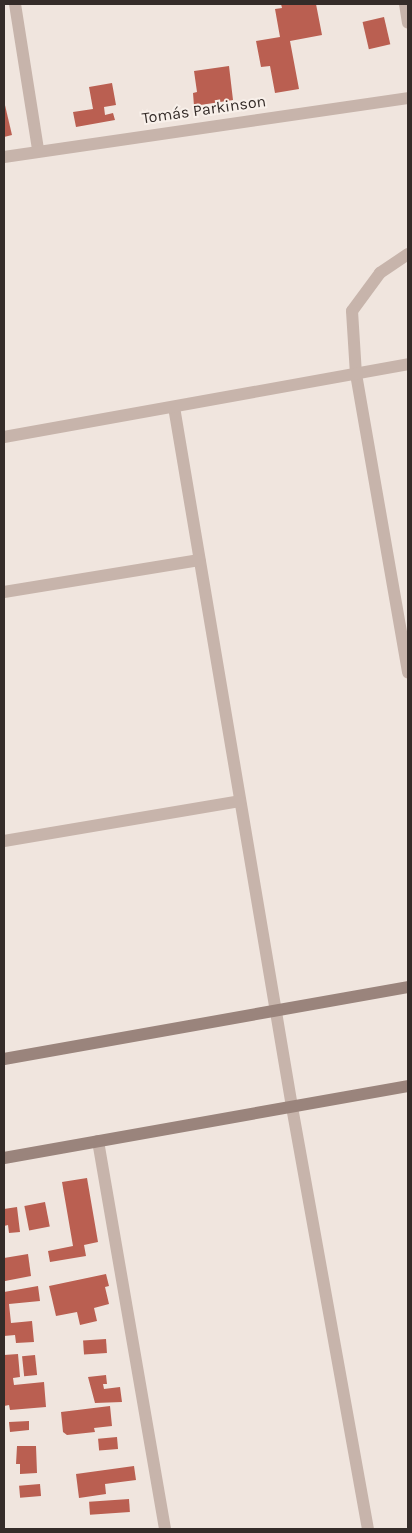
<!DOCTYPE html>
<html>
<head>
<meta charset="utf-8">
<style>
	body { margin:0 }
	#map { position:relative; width:412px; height:1533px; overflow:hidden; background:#f0e5de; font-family:Karla,sans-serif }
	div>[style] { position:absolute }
	.building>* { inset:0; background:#ba5f51; transform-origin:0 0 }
	.minor>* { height:12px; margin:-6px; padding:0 6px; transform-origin:6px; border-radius:6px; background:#c7b4ab }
	.secondary>* { height:12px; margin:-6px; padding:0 6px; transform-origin:6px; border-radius:6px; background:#9a847c }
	span { translate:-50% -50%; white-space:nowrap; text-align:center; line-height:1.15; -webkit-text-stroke:4px #f8f0ea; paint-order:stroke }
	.street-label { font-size:16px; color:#352c29 }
	.frame { position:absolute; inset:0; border:5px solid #352c29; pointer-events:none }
</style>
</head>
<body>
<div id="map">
	<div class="building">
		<div style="clip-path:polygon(281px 4px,316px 4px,322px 35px,290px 41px,299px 89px,275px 93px,270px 66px,261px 67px,256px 41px,280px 37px,275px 9px,282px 8px)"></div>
		<div style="left:384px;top:17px;width:28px;height:22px;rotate:77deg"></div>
		<div style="clip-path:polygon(229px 66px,233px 100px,194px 106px,193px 93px,197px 92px,194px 71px)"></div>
		<div style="clip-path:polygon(112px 83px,116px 105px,104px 107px,105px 115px,113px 113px,115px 120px,76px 127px,73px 112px,93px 109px,89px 87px)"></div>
		<div style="clip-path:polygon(4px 101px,12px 135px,4px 137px)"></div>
		<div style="clip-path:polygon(87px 1178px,98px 1242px,84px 1245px,86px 1256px,50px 1262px,48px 1251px,73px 1246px,62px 1182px)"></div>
		<div style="left:45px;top:1202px;width:25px;height:21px;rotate:79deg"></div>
		<div style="clip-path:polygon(17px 1207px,20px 1232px,9px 1233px,8px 1225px,4px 1226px,4px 1209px)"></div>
		<div style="clip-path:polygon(28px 1254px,31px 1276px,5px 1281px,4px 1258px)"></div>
		<div style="clip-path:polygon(106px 1274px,109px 1286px,105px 1287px,109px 1304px,94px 1308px,97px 1321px,80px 1325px,77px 1312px,56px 1316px,49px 1286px)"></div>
		<div style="clip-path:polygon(38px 1286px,40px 1301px,9px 1304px,11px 1323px,32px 1321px,34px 1342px,16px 1343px,15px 1335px,4px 1336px,4px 1292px)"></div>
		<div style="left:106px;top:1339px;width:14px;height:23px;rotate:86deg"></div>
		<div style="clip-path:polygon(18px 1354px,20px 1377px,13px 1378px,14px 1385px,44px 1382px,46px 1407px,10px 1410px,9px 1405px,4px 1406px,4px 1355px)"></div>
		<div style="left:35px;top:1355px;width:20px;height:13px;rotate:84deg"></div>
		<div style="clip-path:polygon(106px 1375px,107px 1384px,103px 1384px,104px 1389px,120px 1387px,122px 1402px,95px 1403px,88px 1377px)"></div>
		<div style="clip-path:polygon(110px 1406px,112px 1426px,94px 1428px,95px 1432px,67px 1435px,63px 1432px,61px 1412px)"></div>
		<div style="clip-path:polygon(29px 1421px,29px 1430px,10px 1432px,9px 1422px)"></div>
		<div style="left:117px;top:1437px;width:12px;height:19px;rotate:85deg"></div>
		<div style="clip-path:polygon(17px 1446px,36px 1446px,37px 1473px,20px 1474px,20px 1464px,16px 1464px)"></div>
		<div style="clip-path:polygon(134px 1466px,136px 1480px,105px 1484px,106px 1494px,79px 1498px,76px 1474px)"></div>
		<div style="left:40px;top:1484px;width:12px;height:21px;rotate:85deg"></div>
		<div style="left:129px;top:1499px;width:13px;height:40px;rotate:86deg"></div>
	</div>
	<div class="minor">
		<div style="left:15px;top:4px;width:148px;rotate:81deg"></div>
		<div style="left:405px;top:4px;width:19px;rotate:81deg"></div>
		<div style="left:4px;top:157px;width:408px;rotate:-8.3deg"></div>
		<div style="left:408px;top:254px;width:34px;rotate:146deg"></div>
		<div style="left:380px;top:273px;width:47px;rotate:126.4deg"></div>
		<div style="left:352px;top:311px;width:63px;rotate:86.4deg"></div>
		<div style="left:356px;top:374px;width:303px;rotate:80.1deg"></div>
		<div style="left:174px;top:407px;width:710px;rotate:80.43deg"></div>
		<div style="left:292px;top:1107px;width:429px;rotate:79.8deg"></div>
		<div style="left:4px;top:437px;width:411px;rotate:-10.2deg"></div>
		<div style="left:4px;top:592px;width:198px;rotate:-9.3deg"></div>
		<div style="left:4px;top:841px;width:239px;rotate:-9.6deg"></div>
		<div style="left:98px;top:1141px;width:394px;rotate:80.2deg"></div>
	</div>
	<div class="secondary">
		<div style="left:4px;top:1059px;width:410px;rotate:-10.1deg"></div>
		<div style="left:4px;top:1158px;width:410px;rotate:-10.1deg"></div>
	</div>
	<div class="street-label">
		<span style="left:204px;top:110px;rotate:-8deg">Tomás Parkinson</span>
	</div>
	<div class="frame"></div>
</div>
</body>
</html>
